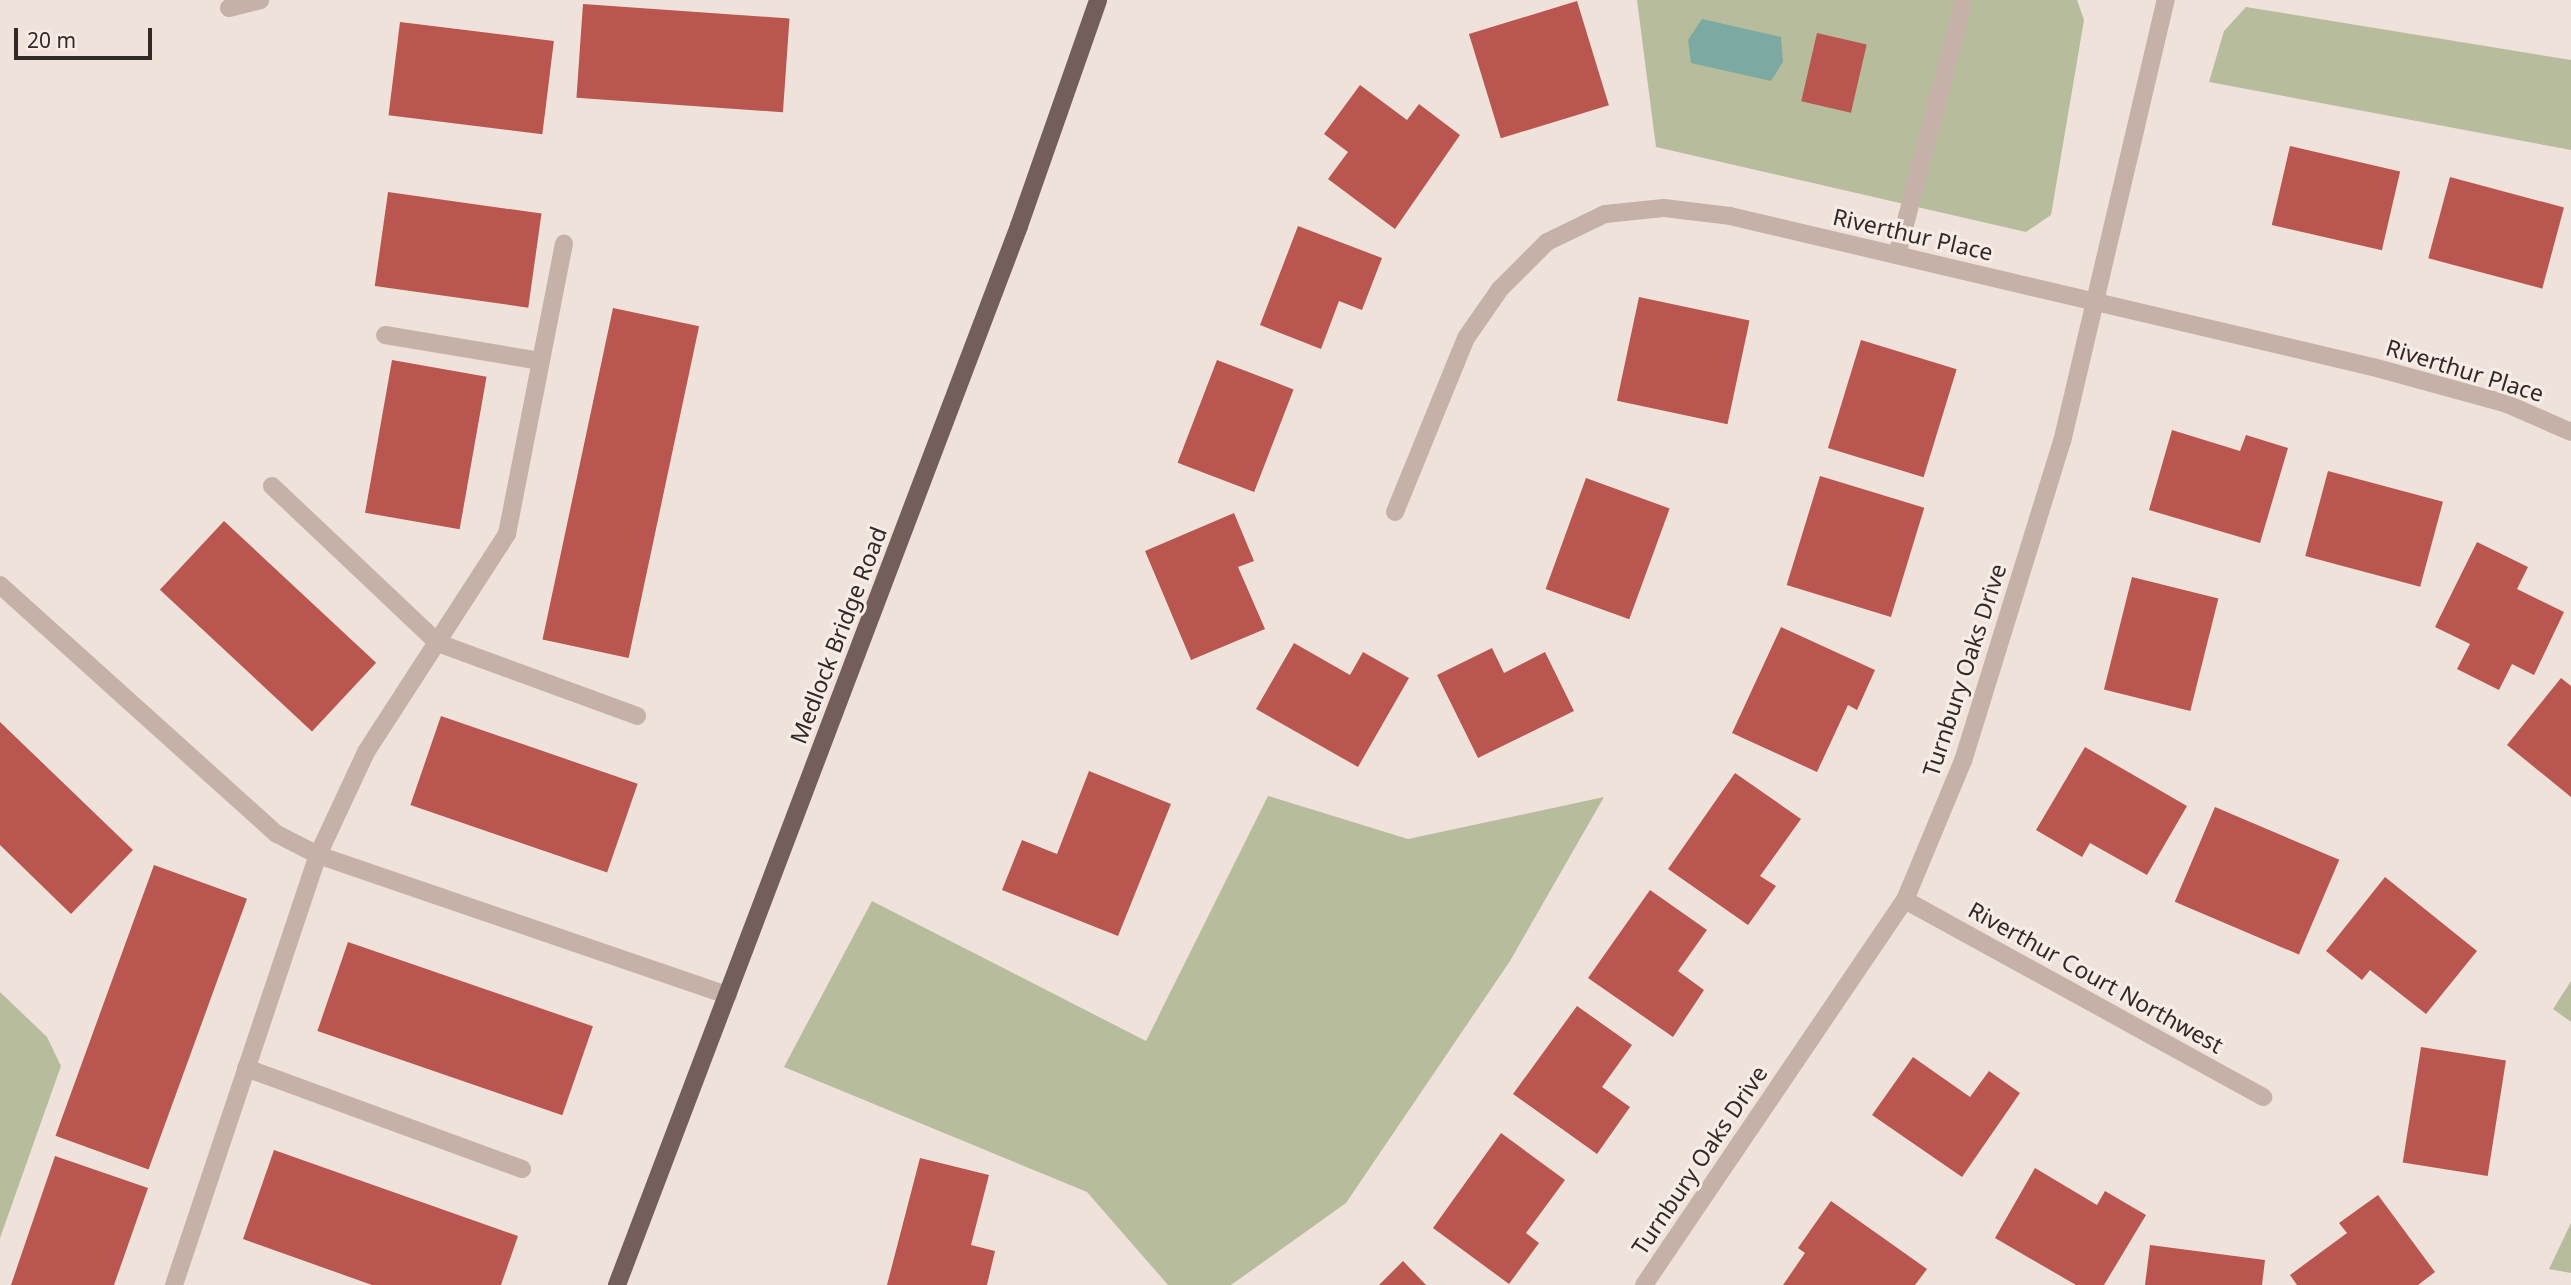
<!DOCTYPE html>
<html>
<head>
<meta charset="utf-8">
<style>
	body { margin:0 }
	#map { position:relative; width:2571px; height:1285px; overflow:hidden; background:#efe2db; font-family:"Noto Sans",sans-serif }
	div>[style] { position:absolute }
	.green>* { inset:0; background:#b7bc9d }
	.water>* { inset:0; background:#7da9a3 }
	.building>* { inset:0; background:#b9564f; transform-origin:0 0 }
	.minor>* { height:18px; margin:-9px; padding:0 9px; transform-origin:9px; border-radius:9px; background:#c6b1a9 }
	.major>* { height:18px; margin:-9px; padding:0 9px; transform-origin:9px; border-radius:9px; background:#745e5a }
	span { translate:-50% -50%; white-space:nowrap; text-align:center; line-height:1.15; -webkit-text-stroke:6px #f7ede7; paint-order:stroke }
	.street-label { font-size:23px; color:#332928 }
	.scale { position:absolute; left:14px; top:28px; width:138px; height:32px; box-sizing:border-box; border:4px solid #332928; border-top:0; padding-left:9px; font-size:21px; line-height:24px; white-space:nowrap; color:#332928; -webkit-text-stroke:5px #f7ede7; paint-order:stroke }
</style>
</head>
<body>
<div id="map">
	<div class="green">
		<div style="clip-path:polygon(1637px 0,2077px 0,2084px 20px,2051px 215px,2026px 232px,1656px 147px)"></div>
		<div style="clip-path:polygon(2246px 7px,2571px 60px,2571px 150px,2209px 82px,2224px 31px)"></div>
		<div style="clip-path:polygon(1268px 796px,1408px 839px,1604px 797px,1510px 961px,1346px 1203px,1231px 1285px,1168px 1285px,1087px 1192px,784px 1067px,872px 901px,1146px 1041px)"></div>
		<div style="clip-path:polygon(2571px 981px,2571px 1022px,2553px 1009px)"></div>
		<div style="clip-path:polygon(0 992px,47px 1037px,61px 1066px,0 1238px)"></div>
		<div style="clip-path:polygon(2571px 1223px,2571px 1273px,2549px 1269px)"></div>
	</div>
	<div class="water">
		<div style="clip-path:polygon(1702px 19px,1781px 37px,1783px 62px,1771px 81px,1691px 63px,1688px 40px)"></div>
	</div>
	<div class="building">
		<div style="left:1577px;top:1px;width:109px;height:113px;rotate:73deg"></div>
		<div style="left:583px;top:4px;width:207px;height:94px;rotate:4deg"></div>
		<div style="left:400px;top:22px;width:155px;height:94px;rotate:7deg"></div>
		<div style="left:1817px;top:33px;width:51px;height:70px;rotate:13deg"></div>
		<div style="clip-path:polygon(1360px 85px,1407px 120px,1419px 104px,1460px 135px,1395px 229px,1328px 179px,1348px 152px,1324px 134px)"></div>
		<div style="left:2290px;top:146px;width:113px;height:81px;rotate:13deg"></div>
		<div style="left:2450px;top:177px;width:118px;height:84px;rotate:15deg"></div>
		<div style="left:388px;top:192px;width:155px;height:95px;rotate:8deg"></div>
		<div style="clip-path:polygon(1298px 226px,1382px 258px,1362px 310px,1339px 301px,1321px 349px,1260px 325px)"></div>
		<div style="left:1639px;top:297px;width:113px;height:106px;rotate:12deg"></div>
		<div style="left:613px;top:308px;width:88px;height:339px;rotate:12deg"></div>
		<div style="left:1861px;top:340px;width:100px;height:113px;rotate:17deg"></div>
		<div style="left:392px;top:360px;width:96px;height:155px;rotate:10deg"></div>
		<div style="left:1217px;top:360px;width:82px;height:110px;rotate:21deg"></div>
		<div style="clip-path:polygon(2172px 430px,2240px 451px,2246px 435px,2288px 448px,2260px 543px,2149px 510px)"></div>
		<div style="left:2328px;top:471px;width:119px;height:88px;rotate:15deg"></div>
		<div style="left:1820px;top:476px;width:109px;height:114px;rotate:17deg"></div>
		<div style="left:1586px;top:478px;width:89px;height:118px;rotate:20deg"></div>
		<div style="clip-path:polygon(1234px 513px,1254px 561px,1238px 567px,1265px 629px,1191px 660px,1145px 551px)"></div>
		<div style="left:224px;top:521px;width:208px;height:94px;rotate:43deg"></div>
		<div style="clip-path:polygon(2477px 542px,2528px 567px,2517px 589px,2564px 612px,2534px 675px,2512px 664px,2499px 690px,2457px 669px,2470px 644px,2435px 627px)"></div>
		<div style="left:2132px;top:577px;width:89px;height:116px;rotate:14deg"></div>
		<div style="clip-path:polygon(1781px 627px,1875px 670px,1857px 710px,1848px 705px,1817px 772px,1732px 733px)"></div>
		<div style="clip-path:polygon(1294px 643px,1350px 675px,1363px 652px,1409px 678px,1358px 767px,1256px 709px)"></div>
		<div style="clip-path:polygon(1492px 648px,1504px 673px,1545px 652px,1574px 711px,1478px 758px,1437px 675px)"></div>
		<div style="clip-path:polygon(2561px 678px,2571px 686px,2571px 797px,2507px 745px)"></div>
		<div style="left:441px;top:716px;width:208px;height:94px;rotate:19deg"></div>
		<div style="clip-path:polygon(0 722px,133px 850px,71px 914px,0 845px)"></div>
		<div style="clip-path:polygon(2085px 747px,2187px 806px,2147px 875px,2090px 843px,2082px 857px,2036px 830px)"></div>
		<div style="clip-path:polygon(1089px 771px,1171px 804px,1118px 936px,1002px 890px,1022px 840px,1057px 854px)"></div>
		<div style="clip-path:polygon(1735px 773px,1801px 819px,1760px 876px,1776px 886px,1748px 925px,1668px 869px)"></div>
		<div style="left:2215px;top:807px;width:135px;height:103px;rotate:23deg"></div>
		<div style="left:154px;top:865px;width:99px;height:288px;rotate:20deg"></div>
		<div style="clip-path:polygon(2385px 877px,2477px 951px,2426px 1014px,2370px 970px,2362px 980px,2326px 951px)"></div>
		<div style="clip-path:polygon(1650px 890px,1707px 930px,1678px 971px,1704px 990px,1673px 1037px,1588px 978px)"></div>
		<div style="left:348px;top:942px;width:259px;height:94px;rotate:19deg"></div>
		<div style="clip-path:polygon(1577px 1006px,1632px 1045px,1602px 1087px,1630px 1107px,1597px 1154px,1513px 1094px)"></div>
		<div style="left:2421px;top:1047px;width:86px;height:117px;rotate:9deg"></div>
		<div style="clip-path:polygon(1913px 1057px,1970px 1097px,1989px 1071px,2020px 1093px,1962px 1177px,1872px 1115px)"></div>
		<div style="clip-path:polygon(1501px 1133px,1565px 1180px,1526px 1233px,1539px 1243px,1509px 1284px,1433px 1228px)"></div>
		<div style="clip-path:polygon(274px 1150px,518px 1236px,501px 1285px,372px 1285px,243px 1239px)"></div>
		<div style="clip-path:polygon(55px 1156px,148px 1188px,114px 1285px,11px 1285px)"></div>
		<div style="clip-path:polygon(920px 1158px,989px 1175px,971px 1245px,995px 1251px,987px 1285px,887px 1285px)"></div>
		<div style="clip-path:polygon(2035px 1168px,2097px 1205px,2105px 1191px,2146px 1215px,2104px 1285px,2076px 1285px,1995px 1238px)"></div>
		<div style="clip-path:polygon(2378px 1195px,2435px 1272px,2418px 1285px,2297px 1285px,2290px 1275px,2347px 1233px,2339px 1223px)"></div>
		<div style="clip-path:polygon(1831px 1201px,1927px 1269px,1915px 1285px,1783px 1285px,1805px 1253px,1798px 1248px)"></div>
		<div style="clip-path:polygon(2150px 1245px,2265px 1260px,2262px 1285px,2145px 1285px)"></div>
		<div style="clip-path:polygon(1403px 1261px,1426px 1285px,1379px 1285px)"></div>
	</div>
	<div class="minor">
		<div style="left:229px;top:8px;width:32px;rotate:-14deg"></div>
		<div style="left:1897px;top:255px;width:256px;rotate:-75.3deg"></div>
		<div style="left:385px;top:335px;width:158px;rotate:9.5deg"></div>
		<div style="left:272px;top:486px;width:228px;rotate:43.4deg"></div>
		<div style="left:438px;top:643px;width:212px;rotate:20.1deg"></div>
		<div style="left:1395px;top:512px;width:188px;rotate:-67.8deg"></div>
		<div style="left:1466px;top:338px;width:60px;rotate:-55.2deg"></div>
		<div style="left:1500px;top:289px;width:66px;rotate:-45deg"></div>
		<div style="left:1547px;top:242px;width:64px;rotate:-25.8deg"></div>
		<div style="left:1605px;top:214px;width:59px;rotate:-5.8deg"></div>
		<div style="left:1664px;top:208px;width:66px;rotate:6.9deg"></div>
		<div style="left:1730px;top:216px;width:660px;rotate:13.22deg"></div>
		<div style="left:2373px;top:367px;width:139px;rotate:15.4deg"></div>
		<div style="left:2507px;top:404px;width:70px;rotate:23.6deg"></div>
		<div style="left:0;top:585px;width:372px;rotate:42deg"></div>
		<div style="left:277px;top:834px;width:46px;rotate:27.1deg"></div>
		<div style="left:318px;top:855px;width:433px;rotate:18.9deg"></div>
		<div style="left:1905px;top:900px;width:409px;rotate:28.8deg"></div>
		<div style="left:246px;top:1068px;width:294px;rotate:20.1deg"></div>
		<div style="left:174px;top:1285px;width:453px;rotate:-71.5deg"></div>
		<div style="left:318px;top:855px;width:114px;rotate:-65deg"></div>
		<div style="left:366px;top:752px;width:260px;rotate:-57.1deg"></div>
		<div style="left:507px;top:534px;width:296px;rotate:-78.9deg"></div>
		<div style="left:1644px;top:1285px;width:465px;rotate:-55.9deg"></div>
		<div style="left:1905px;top:900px;width:151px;rotate:-67.4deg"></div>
		<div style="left:1963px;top:761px;width:334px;rotate:-72.8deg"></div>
		<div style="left:2062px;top:442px;width:454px;rotate:-76.8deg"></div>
	</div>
	<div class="major">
		<div style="left:617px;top:1285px;width:1133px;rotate:-69.21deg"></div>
		<div style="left:1019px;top:226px;width:239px;rotate:-70.7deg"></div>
	</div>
	<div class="street-label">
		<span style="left:1913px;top:234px;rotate:13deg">Riverthur Place</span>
		<span style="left:2465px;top:370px;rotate:17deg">Riverthur Place</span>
		<span style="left:838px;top:635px;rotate:-69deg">Medlock Bridge Road</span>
		<span style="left:1964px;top:670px;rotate:-72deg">Turnbury Oaks Drive</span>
		<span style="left:2096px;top:977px;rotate:29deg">Riverthur Court Northwest</span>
		<span style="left:1699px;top:1160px;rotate:-56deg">Turnbury Oaks Drive</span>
	</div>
	<div class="scale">20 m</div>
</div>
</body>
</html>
